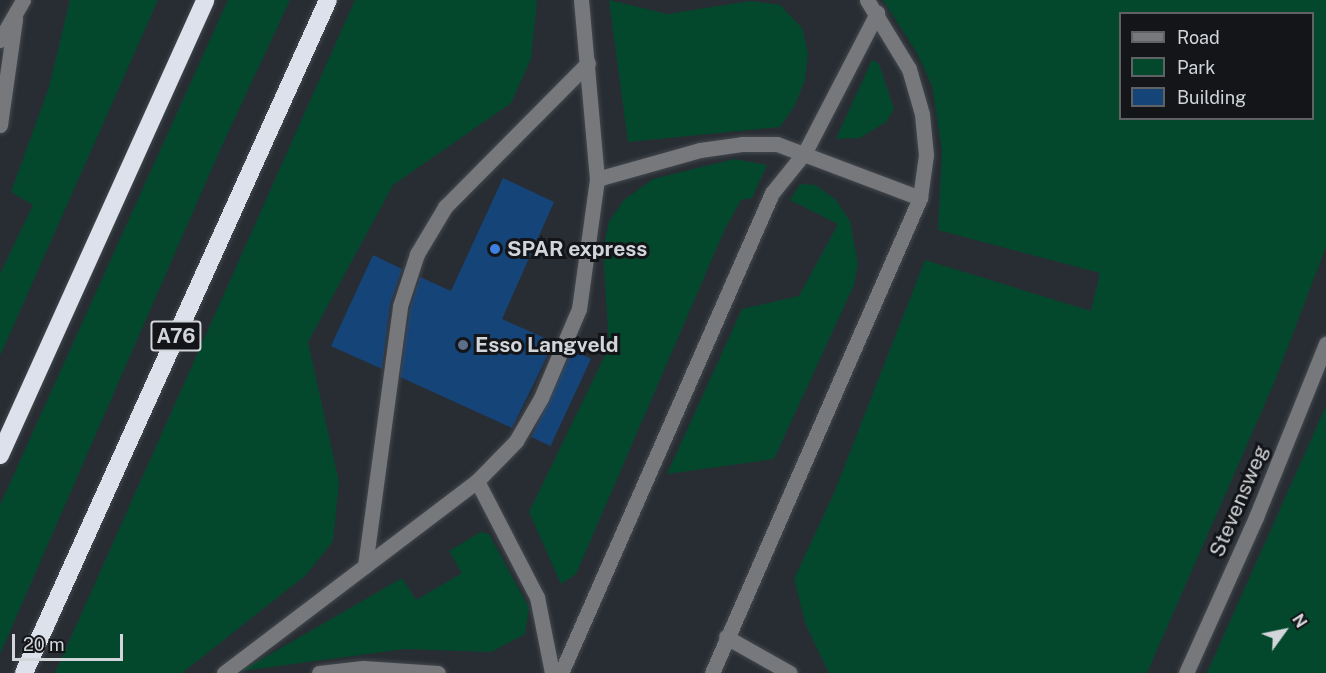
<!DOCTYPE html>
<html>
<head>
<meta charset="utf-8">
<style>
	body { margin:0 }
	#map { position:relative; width:1326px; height:673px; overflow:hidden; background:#282d33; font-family:"Public Sans",sans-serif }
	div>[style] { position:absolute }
	.green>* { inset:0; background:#03482d }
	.building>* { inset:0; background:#154479; transform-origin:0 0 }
	.roads { filter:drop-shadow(0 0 2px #43484e) drop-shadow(0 0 2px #43484e) }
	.minor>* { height:15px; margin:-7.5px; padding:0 7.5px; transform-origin:7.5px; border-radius:7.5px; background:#76787c }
	.highway>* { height:18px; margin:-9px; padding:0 9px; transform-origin:9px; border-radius:9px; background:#dde1eb }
	.dots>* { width:16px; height:16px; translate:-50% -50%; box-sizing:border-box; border:3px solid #131518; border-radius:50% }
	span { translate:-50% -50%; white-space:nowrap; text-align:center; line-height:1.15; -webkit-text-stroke:6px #131518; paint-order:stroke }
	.shield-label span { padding:2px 4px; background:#131518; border:2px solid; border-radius:4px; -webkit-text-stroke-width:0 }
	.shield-label { font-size:20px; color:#d2d5d9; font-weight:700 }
	.poi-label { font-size:21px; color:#d2d5d9; font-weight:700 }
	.left { translate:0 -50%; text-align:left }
	.street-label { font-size:21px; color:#d2d5d9 }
	.legend { position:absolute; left:1119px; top:12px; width:195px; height:108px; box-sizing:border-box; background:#131518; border:2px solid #5f6265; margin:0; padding:8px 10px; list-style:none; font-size:18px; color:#d2d5d9 }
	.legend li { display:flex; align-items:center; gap:12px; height:30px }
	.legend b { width:30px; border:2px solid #5f6265 }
	.north { position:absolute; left:1254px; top:601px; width:60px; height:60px; -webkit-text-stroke:4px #131518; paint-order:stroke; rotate:57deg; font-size:16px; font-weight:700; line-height:24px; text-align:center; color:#d2d5d9 }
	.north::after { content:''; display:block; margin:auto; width:21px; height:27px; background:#d2d5d9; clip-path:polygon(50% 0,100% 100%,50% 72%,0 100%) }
	.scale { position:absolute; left:12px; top:634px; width:111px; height:27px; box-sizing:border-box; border:3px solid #d2d5d9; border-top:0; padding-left:8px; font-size:18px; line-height:21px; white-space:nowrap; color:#d2d5d9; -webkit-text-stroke:4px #131518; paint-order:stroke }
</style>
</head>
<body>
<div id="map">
	<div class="green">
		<div style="clip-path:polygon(70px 0,158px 0,0 356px,0 274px,33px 205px,11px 192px,49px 87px)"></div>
		<div style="clip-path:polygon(228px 0,290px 0,220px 150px,0 654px,0 505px)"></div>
		<div style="clip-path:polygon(355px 0,537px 0,531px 59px,511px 103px,393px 185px,308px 342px,339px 482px,333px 541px,306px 575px,182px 673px,55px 673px)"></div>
		<div style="clip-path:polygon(609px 0,667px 14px,751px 1px,780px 5px,802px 28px,808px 53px,805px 80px,795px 105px,780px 127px,628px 142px)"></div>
		<div style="clip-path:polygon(evenodd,883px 0,1326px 0,1326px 247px,1274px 383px,1147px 673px,829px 673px,806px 625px,794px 579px,834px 493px,925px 260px,1091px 311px,1100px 273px,938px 230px,942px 150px,932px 86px,917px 53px,883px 0,1120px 14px,1312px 14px,1312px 118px,1120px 118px,1120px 14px)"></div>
		<div style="clip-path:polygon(872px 60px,879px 64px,894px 109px,886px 122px,860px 138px,836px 139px)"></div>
		<div style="clip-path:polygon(734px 159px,767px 165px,752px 198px,741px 200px,725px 229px,576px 574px,561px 584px,529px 512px,609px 347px,603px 249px,609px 221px,624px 200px,653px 179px)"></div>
		<div style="clip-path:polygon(800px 184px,815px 185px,835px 199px,850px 221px,858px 264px,854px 285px,774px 459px,667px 474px,742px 309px,799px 296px,838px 224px,790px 200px)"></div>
		<div style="clip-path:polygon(1326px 406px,1326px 673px,1207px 673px)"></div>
		<div style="clip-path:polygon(481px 532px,489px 534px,529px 608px,525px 634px,491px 652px,405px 649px,241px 671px,402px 578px,416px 600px,462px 573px,449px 551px)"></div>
	</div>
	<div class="building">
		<div style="clip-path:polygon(503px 178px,554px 202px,502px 319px,554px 342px,512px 428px,400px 377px,410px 308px,420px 277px,451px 291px)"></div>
		<div style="clip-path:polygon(373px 255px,402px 269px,390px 305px,382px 369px,331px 346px)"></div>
		<div style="left:572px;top:350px;width:21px;height:96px;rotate:25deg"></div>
	</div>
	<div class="roads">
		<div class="minor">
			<div style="left:0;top:40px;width:46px;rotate:-60.1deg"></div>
			<div style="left:0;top:125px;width:107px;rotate:-81.9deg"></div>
			<div style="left:597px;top:179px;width:107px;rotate:-15.7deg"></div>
			<div style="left:700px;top:150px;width:42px;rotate:-8.1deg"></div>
			<div style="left:742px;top:144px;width:35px"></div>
			<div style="left:777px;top:144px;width:153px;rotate:20.7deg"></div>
			<div style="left:477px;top:481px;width:131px;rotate:62.7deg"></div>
			<div style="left:537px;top:597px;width:77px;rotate:78.8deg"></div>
			<div style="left:365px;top:566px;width:262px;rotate:-82.3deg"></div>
			<div style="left:400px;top:306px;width:55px;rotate:-71.9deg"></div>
			<div style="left:417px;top:254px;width:55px;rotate:-59.2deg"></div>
			<div style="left:445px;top:207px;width:203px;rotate:-45.2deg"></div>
			<div style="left:726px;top:637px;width:73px;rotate:29.4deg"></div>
			<div style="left:224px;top:673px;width:318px;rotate:-37.2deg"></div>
			<div style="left:477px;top:481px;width:56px;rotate:-45.7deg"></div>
			<div style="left:516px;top:441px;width:50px;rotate:-59.8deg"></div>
			<div style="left:541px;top:398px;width:97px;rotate:-66.9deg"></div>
			<div style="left:579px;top:309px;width:131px;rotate:-82.1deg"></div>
			<div style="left:597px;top:179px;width:180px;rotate:-95.1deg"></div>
			<div style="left:319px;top:673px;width:44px;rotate:-6.5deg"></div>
			<div style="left:363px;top:668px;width:75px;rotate:3.8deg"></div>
			<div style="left:561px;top:673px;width:524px;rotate:-66.27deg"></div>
			<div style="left:772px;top:193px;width:53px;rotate:-51.2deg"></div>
			<div style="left:805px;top:152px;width:157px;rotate:-62.6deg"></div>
			<div style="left:712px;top:673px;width:519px;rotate:-66.35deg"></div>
			<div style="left:920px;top:198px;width:43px;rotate:-82.1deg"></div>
			<div style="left:926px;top:155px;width:41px;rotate:-95.6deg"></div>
			<div style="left:922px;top:114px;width:47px;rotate:-106.1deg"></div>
			<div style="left:909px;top:69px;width:81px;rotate:-121.3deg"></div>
			<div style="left:1186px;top:673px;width:171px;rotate:-65.8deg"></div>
			<div style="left:1256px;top:517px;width:187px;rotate:-68deg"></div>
		</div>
		<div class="highway">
			<div style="left:0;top:455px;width:499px;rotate:-65.7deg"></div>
			<div style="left:24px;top:673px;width:738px;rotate:-65.69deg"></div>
		</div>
	</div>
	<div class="dots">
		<div style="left:495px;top:249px;background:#3f7fe0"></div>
		<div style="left:463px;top:345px;background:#5c6f8a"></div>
	</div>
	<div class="shield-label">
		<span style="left:176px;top:336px">A76</span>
	</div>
	<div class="poi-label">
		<span class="left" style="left:507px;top:249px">SPAR express</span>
		<span class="left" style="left:475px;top:345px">Esso Langveld</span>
	</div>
	<div class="street-label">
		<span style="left:1239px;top:501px;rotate:-67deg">Stevensweg</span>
	</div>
	<ul class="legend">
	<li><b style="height:8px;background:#76787c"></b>Road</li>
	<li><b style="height:16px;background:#03482d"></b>Park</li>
	<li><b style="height:16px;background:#154479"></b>Building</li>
	</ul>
	<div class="north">N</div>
	<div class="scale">20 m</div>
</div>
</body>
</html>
